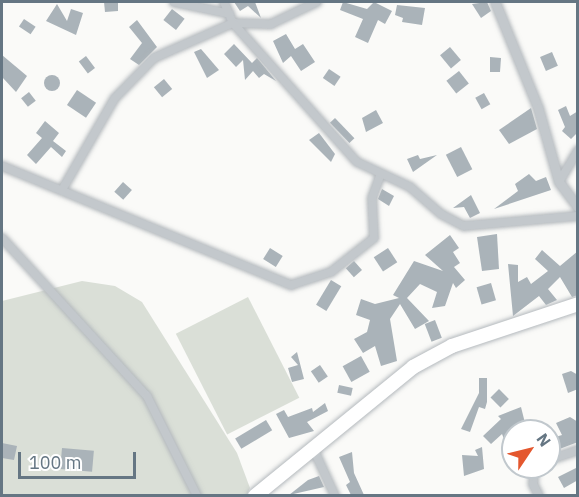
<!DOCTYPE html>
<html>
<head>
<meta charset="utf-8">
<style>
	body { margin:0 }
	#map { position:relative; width:579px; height:497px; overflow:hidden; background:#fafaf8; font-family:"IBM Plex Sans",sans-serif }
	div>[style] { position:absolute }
	.green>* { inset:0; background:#dadfd7; transform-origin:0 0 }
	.building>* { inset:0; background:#aab3b9; transform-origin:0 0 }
	.round { border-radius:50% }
	.roads { filter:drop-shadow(0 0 2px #b4b9bd) drop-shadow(0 0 2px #b4b9bd) }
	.minor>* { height:8px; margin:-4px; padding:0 4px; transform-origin:4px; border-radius:4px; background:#c3c8cc }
	.tertiary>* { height:9px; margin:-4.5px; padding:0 4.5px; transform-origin:4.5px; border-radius:4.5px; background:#c3c8cc }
	.trunk>* { height:14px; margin:-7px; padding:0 7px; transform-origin:7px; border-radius:7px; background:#fff }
	span { translate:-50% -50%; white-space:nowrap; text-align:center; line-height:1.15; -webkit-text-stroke:6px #fff; paint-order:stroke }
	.frame { position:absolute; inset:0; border:3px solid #657683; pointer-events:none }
	.north { position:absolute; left:501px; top:419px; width:60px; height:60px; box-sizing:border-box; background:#fff; border:2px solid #c1c8cd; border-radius:50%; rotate:55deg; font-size:16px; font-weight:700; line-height:24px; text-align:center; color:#657683 }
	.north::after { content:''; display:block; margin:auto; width:21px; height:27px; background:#e4572e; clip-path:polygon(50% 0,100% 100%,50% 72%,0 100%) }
	.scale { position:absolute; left:18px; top:452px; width:118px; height:27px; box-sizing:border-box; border:3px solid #657683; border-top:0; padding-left:8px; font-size:18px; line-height:21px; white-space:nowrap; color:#657683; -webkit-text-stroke:4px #fff; paint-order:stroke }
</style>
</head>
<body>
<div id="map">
	<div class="green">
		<div style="clip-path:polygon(82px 281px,115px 286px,142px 302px,237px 453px,250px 488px,247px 495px,2px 495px,2px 301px)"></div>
		<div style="left:248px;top:297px;width:113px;height:81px;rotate:63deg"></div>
	</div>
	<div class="building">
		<div style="clip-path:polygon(104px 2px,118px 2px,118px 11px,105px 12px)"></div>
		<div style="clip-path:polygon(234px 2px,255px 2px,261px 18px,248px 6px,240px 11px)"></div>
		<div style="clip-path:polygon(343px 2px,367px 9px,374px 2px,392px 11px,385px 24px,378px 20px,368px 43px,355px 37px,363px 19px,340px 10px)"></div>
		<div style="clip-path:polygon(487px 2px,491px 11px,481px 18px,472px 4px)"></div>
		<div style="clip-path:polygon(57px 4px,67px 21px,71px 9px,83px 13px,76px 35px,46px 21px)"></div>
		<div style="clip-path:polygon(397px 5px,425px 8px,422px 25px,402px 22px,403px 18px,395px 15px)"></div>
		<div style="left:172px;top:9px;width:16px;height:14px;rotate:38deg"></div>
		<div style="left:24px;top:19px;width:14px;height:9px;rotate:34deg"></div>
		<div style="clip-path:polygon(137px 20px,157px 47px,139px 65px,130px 59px,142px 43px,129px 27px)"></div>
		<div style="clip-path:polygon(286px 34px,295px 49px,303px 44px,315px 62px,301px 71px,291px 56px,283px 63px,273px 41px)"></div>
		<div style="clip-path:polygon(234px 44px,252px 63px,257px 58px,276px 81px,264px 74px,259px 78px,253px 71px,245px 80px,243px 60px,236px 67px,224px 54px)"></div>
		<div style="left:450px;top:47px;width:17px;height:13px;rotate:50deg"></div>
		<div style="clip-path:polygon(201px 49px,219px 70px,207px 78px,194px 52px)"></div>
		<div style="left:552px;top:52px;width:15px;height:13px;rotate:67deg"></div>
		<div style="clip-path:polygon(2px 55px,27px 76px,16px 92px,2px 77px)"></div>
		<div style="left:86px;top:56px;width:15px;height:9px;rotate:53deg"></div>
		<div style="clip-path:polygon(490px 57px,501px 58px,500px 72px,490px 72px)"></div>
		<div style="left:329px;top:69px;width:14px;height:11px;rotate:34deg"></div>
		<div style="left:459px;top:71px;width:16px;height:16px;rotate:52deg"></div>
		<div class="round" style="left:44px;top:75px;width:16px;height:16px"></div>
		<div style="left:164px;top:79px;width:13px;height:13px;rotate:51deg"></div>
		<div style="left:77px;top:90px;width:23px;height:18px;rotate:34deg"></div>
		<div style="left:29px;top:92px;width:11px;height:10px;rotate:52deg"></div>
		<div style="left:484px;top:93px;width:13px;height:10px;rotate:61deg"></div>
		<div style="clip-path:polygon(566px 106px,570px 116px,578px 111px,578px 132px,571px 139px,562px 131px,565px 127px,558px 110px)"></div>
		<div style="clip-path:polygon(531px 108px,537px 129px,509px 144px,499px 130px)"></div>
		<div style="clip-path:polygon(376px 110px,383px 123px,366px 132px,362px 118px)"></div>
		<div style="left:335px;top:118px;width:28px;height:7px;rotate:46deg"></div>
		<div style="clip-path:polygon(45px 121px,59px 133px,53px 141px,66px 151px,62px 157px,51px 147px,36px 164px,27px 155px,42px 138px,36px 133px)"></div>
		<div style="clip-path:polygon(319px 133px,335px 154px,331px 162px,309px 140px)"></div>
		<div style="left:461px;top:147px;width:25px;height:17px;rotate:63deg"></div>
		<div style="clip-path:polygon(418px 155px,420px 159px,437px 155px,413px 172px,407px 159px)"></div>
		<div style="clip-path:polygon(529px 174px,536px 181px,546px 177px,551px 190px,494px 209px,518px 191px,515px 184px)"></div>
		<div style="left:123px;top:182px;width:12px;height:13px;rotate:42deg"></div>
		<div style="clip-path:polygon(382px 189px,394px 196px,389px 206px,378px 199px)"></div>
		<div style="clip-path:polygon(471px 195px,480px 213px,470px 218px,464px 207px,453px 208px)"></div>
		<div style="clip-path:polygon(497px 234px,499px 269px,482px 271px,477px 237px)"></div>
		<div style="clip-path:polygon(450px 235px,459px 248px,453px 252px,460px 263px,454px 267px,465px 280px,456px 288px,453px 283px,445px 306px,432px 308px,437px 292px,420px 284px,407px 298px,429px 321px,415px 329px,400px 304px,390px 319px,397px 361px,381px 366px,375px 346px,363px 353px,354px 339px,367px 332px,370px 320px,356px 315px,361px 299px,375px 304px,399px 298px,393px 295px,414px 261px,443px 271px,425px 255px)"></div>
		<div style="left:270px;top:248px;width:15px;height:13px;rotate:32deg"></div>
		<div style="left:388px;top:248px;width:17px;height:17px;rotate:57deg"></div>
		<div style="clip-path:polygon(542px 250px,560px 266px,578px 251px,578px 295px,572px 297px,560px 277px,548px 289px,557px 300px,546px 305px,539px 296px,513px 316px,508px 264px,518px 265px,518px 282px,527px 277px,531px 284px,548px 271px,535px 259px)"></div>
		<div style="left:354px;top:261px;width:12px;height:11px;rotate:48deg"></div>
		<div style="left:331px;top:280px;width:12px;height:29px;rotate:31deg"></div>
		<div style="left:491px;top:283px;width:18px;height:15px;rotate:74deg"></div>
		<div style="left:435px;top:320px;width:19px;height:11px;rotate:69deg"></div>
		<div style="clip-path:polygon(297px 352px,304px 379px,292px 382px,288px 368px,298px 365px,291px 357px)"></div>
		<div style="left:361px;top:356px;width:18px;height:21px;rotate:61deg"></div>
		<div style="left:320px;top:365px;width:14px;height:11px;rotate:56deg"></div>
		<div style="clip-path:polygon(571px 371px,578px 375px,578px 389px,568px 393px,562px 374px)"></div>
		<div style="clip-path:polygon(479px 378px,487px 378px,487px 402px,485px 409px,479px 407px,470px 432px,461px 429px,479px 393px)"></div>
		<div style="left:339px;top:385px;width:14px;height:8px;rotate:12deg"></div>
		<div style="left:499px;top:389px;width:14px;height:12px;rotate:45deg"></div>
		<div style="clip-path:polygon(325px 403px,328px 411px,307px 422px,314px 431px,289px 438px,276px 414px,284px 410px,288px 417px,312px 408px,313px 412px)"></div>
		<div style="clip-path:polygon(521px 407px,527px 431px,513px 431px,513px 462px,502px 434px,491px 444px,483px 436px,501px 419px,498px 416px)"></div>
		<div style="clip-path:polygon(570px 417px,578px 422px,578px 442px,549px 453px,549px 439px,562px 435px,556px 423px)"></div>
		<div style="left:266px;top:420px;width:12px;height:36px;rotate:59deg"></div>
		<div style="clip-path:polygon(2px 443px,17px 446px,14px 460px,2px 458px)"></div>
		<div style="clip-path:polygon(482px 447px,484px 469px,464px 476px,462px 455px,478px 456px,475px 450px)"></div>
		<div style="left:62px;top:448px;width:32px;height:21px;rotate:5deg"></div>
		<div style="clip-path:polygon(352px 452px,354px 473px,364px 495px,351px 495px,346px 485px,350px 482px,339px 457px)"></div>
		<div style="clip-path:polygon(578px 467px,578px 480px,564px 488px,558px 477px)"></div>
		<div style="clip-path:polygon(319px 476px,324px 487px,289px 495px,308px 480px)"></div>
	</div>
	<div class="roads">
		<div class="minor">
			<div style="left:174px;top:2px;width:57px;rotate:12.1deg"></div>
			<div style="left:224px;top:2px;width:23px;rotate:67deg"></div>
			<div style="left:233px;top:23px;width:38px;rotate:2deg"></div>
			<div style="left:271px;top:24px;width:51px;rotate:-25.6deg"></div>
			<div style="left:2px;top:166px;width:313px;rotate:22.4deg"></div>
			<div style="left:291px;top:285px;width:42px;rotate:-18deg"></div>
			<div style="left:331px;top:272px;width:55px;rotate:-38.3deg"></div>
			<div style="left:374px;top:238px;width:40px;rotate:-92.9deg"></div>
			<div style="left:372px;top:198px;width:23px;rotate:-70deg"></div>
			<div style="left:559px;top:182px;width:37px;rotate:-59deg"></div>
			<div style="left:62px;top:190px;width:106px;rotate:-60.1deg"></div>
			<div style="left:115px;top:98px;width:56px;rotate:-45.7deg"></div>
			<div style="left:154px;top:58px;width:86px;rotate:-23.9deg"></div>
			<div style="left:233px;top:23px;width:186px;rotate:48.3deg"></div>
			<div style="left:357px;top:162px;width:59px;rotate:25.3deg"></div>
			<div style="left:410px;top:187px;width:41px;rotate:41.1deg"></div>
			<div style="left:441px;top:214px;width:26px;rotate:28deg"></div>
			<div style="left:464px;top:226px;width:114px;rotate:-5deg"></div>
			<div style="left:2px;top:238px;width:214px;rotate:47.5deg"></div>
			<div style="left:147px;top:396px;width:112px;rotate:63.4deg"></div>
			<div style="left:313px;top:448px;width:53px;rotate:65.4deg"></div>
			<div style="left:549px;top:460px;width:31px;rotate:-19deg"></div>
			<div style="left:535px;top:467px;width:17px;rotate:97deg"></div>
			<div style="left:533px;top:484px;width:13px;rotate:63deg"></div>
		</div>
		<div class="tertiary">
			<div style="left:495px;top:2px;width:114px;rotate:67.9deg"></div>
			<div style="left:538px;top:108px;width:77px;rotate:74.2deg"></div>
			<div style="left:559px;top:182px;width:31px;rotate:53deg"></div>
		</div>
		<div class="trunk">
			<div style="left:255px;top:496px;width:204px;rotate:-39.2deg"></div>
			<div style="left:413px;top:367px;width:44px;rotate:-28.3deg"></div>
			<div style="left:452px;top:346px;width:133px;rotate:-18.4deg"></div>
		</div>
	</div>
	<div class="frame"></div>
	<div class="north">N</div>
	<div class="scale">100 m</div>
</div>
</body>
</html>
